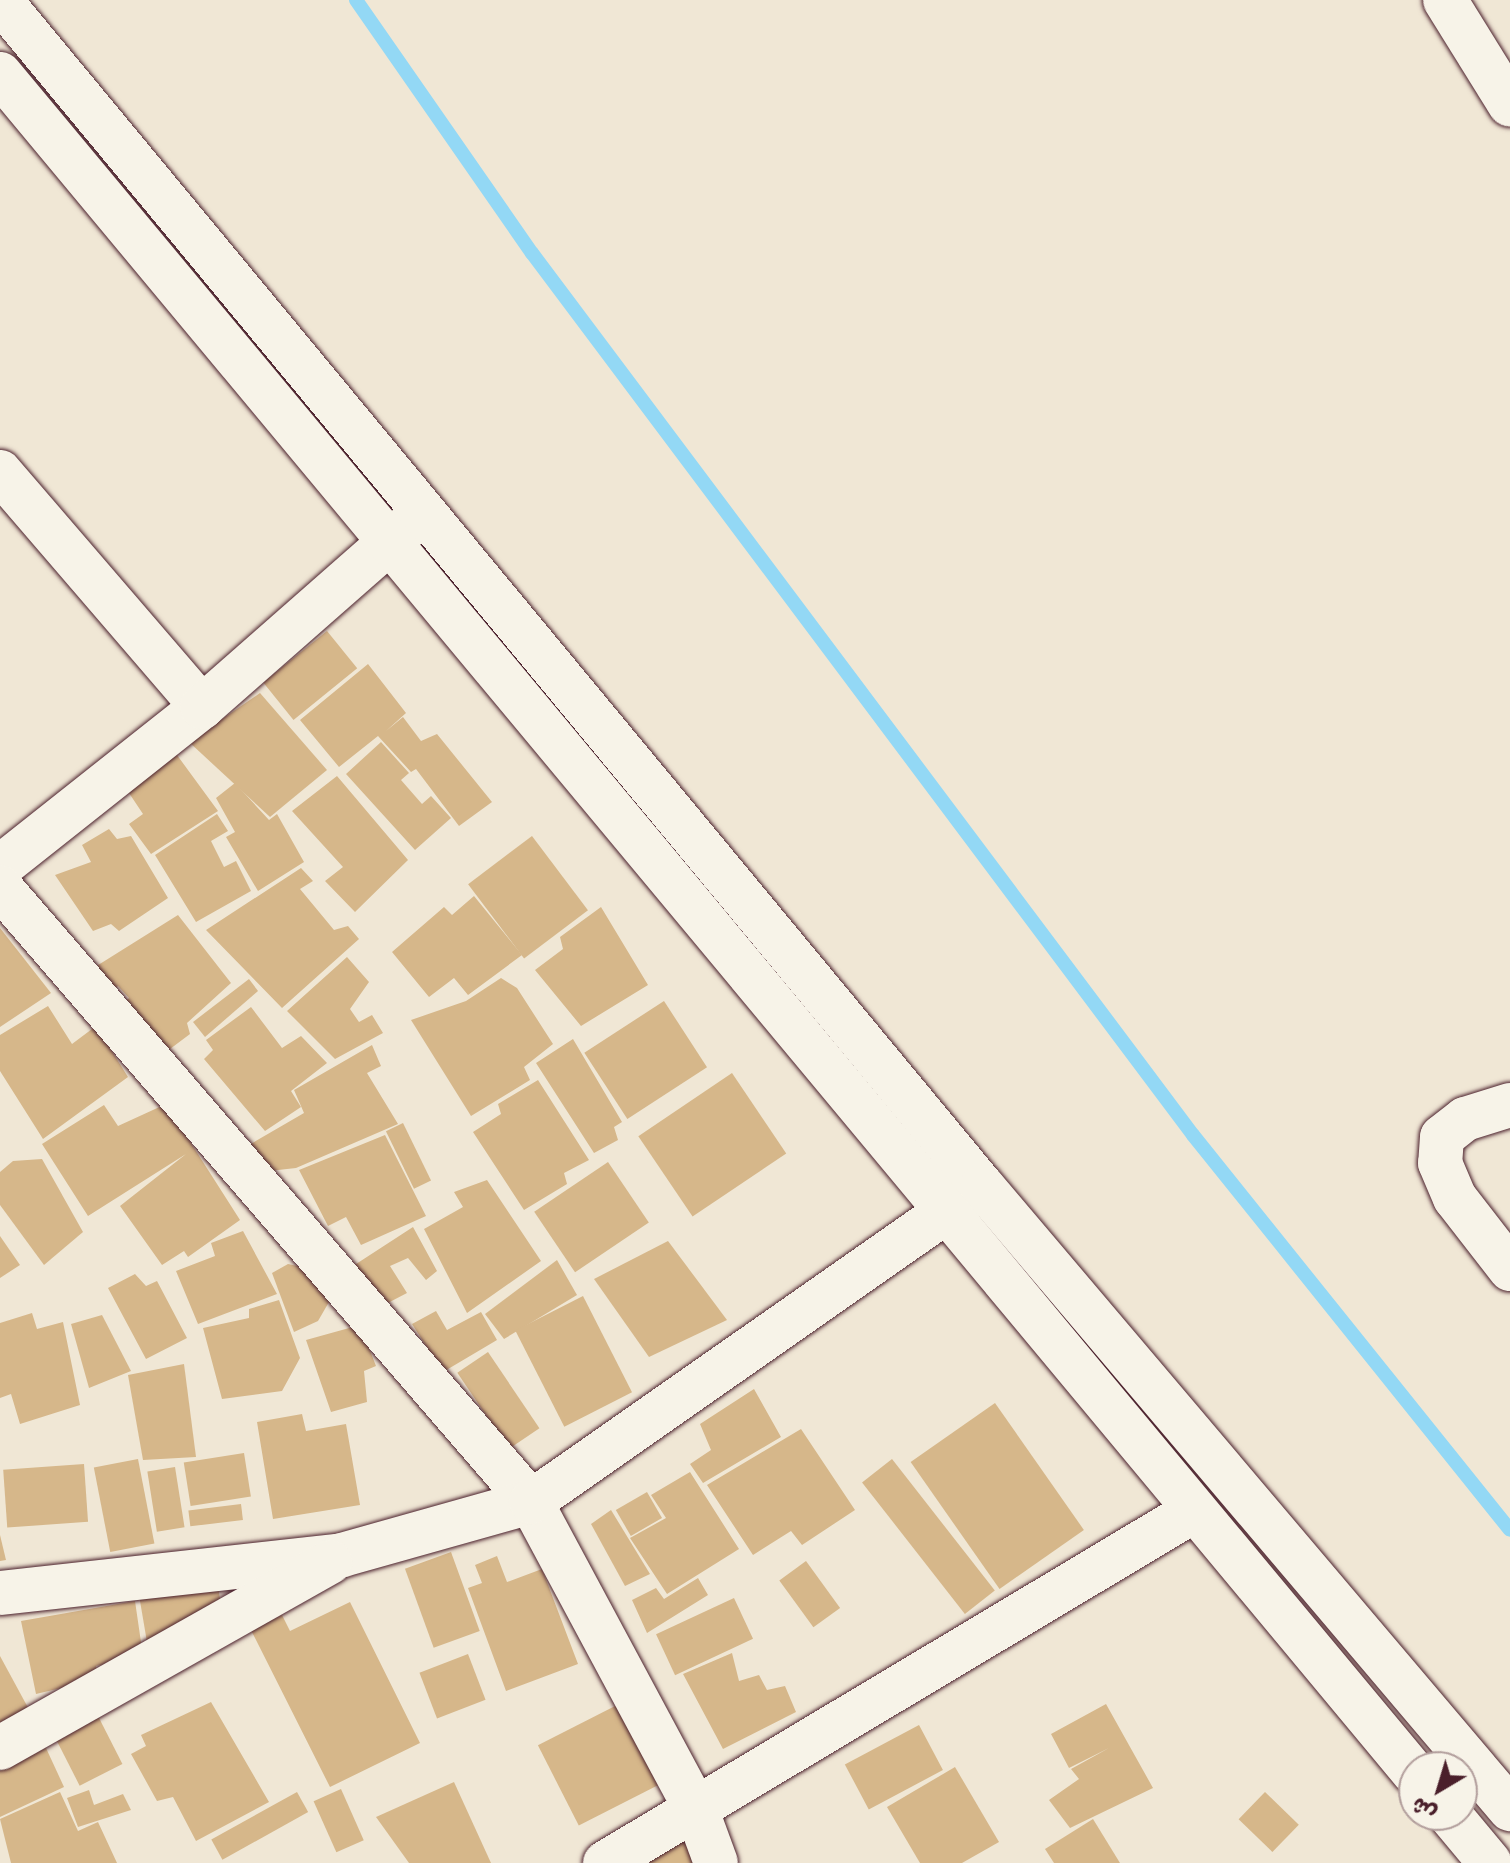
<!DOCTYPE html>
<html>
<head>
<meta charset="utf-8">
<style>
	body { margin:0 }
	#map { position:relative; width:1510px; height:1863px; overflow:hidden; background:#f0e7d5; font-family:"Balsamiq Sans","Playpen Sans Arabic",sans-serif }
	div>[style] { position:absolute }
	.stream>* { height:14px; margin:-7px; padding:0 7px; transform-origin:7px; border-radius:7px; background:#93d8f5 }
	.building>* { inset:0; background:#d6b78a; transform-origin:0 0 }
	.roads { filter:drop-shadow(0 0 2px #4a1f2b) drop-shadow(0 0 2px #4a1f2b) }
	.minor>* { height:44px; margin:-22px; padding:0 22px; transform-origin:22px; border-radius:22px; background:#f7f3e8 }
	.tertiary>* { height:44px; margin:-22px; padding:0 22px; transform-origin:22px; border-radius:22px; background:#f7f3e8 }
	span { translate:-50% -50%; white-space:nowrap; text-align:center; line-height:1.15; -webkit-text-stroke:8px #f7f3e8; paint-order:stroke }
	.north { position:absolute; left:1398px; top:1751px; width:80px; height:80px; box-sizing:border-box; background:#f7f3e8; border:2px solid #b29e9c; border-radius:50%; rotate:218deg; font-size:22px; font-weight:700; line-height:32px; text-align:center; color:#4a1f2b }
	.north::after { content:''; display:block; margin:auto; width:28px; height:36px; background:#4a1f2b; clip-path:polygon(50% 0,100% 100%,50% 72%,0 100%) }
</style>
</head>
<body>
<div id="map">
	<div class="stream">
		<div style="left:356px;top:0;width:308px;rotate:55.2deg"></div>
		<div style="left:532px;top:253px;width:1102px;rotate:53.15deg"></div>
		<div style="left:1193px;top:1135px;width:506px;rotate:51.25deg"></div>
	</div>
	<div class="building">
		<div style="left:327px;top:631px;width:48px;height:82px;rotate:51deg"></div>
		<div style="clip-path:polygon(368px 664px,406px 713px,386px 731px,403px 717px,421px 741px,437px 734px,492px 802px,459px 826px,416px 769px,411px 772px,378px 736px,339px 767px,300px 720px)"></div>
		<div style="clip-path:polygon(260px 693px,327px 770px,270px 817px,189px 742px)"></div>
		<div style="clip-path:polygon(381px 742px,409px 773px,401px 780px,422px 804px,431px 796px,451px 818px,415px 850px,346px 774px)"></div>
		<div style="clip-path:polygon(177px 755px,218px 811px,151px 854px,129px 824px,143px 814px,127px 790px)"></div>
		<div style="clip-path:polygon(337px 776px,408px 860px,355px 912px,325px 881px,343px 867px,292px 811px)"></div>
		<div style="clip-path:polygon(235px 783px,269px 820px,277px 814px,304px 862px,258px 891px,226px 837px,235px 832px,216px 798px)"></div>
		<div style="clip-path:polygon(217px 814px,228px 831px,211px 841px,224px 867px,236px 861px,251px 891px,196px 922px,155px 855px)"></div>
		<div style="clip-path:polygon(109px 829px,117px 839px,131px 836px,168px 898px,119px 931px,111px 924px,93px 931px,55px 875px,91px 862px,82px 845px)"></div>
		<div style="left:532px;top:836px;width:93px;height:80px;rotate:53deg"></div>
		<div style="clip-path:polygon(301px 868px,313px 881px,300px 889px,334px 930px,348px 926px,359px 939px,282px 1008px,206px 930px)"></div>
		<div style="clip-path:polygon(474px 896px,522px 955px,468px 995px,454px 978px,429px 997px,392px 952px,444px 907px,452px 915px)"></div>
		<div style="clip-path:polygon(601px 907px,648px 985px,581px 1026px,535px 970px,563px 949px,560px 937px)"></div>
		<div style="clip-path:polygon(178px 915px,231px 983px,187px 1023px,190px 1034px,158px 1058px,116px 1008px,129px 998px,118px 986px,106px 996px,87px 972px)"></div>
		<div style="clip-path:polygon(0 928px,51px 993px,0 1027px)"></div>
		<div style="clip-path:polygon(347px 957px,369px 982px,350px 1009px,359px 1022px,372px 1015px,383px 1033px,335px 1059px,287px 1011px)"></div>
		<div style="clip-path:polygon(501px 978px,517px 988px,553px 1044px,524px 1067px,530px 1080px,471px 1116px,411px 1020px,466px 1001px)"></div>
		<div style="clip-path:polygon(249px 979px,258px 991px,205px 1037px,193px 1022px)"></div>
		<div style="left:664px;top:1001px;width:79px;height:95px;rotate:57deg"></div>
		<div style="clip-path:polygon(48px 1006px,72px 1044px,96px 1026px,128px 1077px,43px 1139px,0 1071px,0 1035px)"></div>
		<div style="clip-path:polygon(251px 1007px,282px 1048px,301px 1036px,327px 1063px,291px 1091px,301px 1107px,265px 1131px,204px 1059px,213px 1050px,206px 1040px)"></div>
		<div style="clip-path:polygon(573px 1039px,622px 1122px,614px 1127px,618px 1140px,594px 1153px,536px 1063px)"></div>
		<div style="clip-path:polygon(372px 1045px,381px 1066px,367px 1073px,398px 1124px,296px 1168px,269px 1171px,249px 1145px,304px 1113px,294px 1090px)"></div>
		<div style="left:732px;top:1073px;width:97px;height:113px;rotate:56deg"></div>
		<div style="clip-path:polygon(538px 1080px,589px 1160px,564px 1173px,567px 1184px,524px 1210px,473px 1132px,501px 1114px,498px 1104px)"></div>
		<div style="clip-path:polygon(166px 1104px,240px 1220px,188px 1257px,184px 1251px,162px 1265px,120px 1206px,186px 1154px,88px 1216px,42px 1144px,104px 1105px,118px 1126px)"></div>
		<div style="left:403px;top:1123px;width:64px;height:19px;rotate:64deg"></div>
		<div style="clip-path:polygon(385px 1135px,426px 1216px,361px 1245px,346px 1217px,328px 1226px,299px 1170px)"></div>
		<div style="clip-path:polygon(42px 1159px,83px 1232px,44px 1265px,0 1205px,0 1172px,13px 1161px)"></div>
		<div style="left:608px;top:1162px;width:73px;height:89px;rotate:56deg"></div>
		<div style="clip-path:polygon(487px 1180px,541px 1261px,467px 1313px,424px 1229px,463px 1207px,454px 1192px)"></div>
		<div style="clip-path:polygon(413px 1227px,437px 1271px,426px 1280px,408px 1258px,390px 1266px,407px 1293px,382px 1306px,353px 1266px)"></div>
		<div style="clip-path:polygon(243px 1231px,277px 1294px,198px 1324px,176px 1271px,215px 1256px,211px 1243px)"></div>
		<div style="clip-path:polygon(0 1236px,20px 1265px,0 1278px)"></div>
		<div style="clip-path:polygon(668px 1241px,727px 1320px,649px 1357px,594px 1279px)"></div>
		<div style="clip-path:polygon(557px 1260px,577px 1295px,504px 1339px,485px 1314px)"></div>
		<div style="clip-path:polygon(288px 1264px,311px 1269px,329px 1302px,318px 1321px,294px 1332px,272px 1273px)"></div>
		<div style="clip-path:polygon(135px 1274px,146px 1286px,157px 1281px,187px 1338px,146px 1359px,108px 1288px)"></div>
		<div style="left:583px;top:1296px;width:108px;height:76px;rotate:63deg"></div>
		<div style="clip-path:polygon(279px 1300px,300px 1358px,282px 1391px,222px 1399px,203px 1328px,249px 1318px,249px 1309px)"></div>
		<div style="clip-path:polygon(436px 1311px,447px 1330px,481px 1312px,497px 1340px,443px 1372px,412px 1324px)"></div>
		<div style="clip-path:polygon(32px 1313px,37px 1329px,63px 1322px,80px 1405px,20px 1424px,11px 1394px,0 1398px,0 1323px)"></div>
		<div style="clip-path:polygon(102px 1315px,131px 1371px,89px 1388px,71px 1324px)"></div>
		<div style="clip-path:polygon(360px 1325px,376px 1366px,364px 1371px,367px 1402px,331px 1412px,306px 1340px)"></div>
		<div style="left:488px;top:1352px;width:92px;height:37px;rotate:56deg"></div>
		<div style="clip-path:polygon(184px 1364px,196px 1457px,143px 1460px,128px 1375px)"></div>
		<div style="clip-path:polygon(754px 1389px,781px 1437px,703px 1483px,690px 1464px,711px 1450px,700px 1424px)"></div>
		<div style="left:995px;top:1403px;width:155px;height:103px;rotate:55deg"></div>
		<div style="clip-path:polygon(302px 1414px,306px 1431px,346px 1424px,360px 1505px,273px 1519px,257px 1422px)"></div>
		<div style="clip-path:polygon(801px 1429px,855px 1510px,802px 1545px,791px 1531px,753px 1555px,707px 1485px)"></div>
		<div style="left:244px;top:1453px;width:44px;height:61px;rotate:81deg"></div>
		<div style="left:138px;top:1459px;width:86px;height:45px;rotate:79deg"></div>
		<div style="left:892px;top:1459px;width:167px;height:38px;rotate:52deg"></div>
		<div style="left:84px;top:1464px;width:58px;height:81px;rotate:86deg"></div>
		<div style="left:175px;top:1467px;width:61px;height:28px;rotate:81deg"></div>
		<div style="clip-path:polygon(690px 1472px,739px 1549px,667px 1594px,630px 1538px,666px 1518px,651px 1495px)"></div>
		<div style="left:647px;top:1492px;width:30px;height:36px;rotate:60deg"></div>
		<div style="left:241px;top:1504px;width:16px;height:53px;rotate:83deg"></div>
		<div style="clip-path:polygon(611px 1510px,650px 1574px,625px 1586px,591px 1524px)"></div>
		<div style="clip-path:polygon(0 1535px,6px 1560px,0 1561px)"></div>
		<div style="left:451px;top:1552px;width:84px;height:49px;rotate:70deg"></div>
		<div style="clip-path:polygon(497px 1556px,507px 1582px,542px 1569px,578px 1664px,506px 1691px,468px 1588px,482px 1583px,475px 1565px)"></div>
		<div style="left:806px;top:1561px;width:58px;height:33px;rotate:54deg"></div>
		<div style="clip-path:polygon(698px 1578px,708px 1595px,647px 1633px,632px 1600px,656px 1588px,664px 1599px)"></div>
		<div style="clip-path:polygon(217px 1580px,223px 1618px,148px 1648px,139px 1595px)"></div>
		<div style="left:734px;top:1598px;width:45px;height:86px;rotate:65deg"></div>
		<div style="clip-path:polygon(135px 1601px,143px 1656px,96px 1666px,99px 1679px,36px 1694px,21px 1621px)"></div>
		<div style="clip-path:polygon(350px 1602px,420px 1743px,330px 1787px,251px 1630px,282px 1615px,290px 1631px)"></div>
		<div style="clip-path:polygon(732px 1653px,739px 1681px,759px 1675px,767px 1690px,785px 1686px,796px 1712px,723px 1749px,683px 1674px)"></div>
		<div style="left:468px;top:1654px;width:49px;height:52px;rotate:69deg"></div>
		<div style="clip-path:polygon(0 1656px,32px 1715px,0 1728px)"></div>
		<div style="clip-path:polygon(211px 1702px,269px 1802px,196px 1841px,173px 1797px,157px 1801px,131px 1754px,146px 1746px,141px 1735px)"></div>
		<div style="left:619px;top:1704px;width:90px;height:91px;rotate:63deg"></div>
		<div style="clip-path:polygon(1106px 1704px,1153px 1788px,1070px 1828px,1049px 1800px,1079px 1779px,1071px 1769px,1109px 1748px,1069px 1768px,1051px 1734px)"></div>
		<div style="left:97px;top:1714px;width:56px;height:48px;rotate:63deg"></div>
		<div style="left:919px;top:1725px;width:51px;height:84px;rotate:62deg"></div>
		<div style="clip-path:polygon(46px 1748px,64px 1787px,0 1817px,0 1771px)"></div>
		<div style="clip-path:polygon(955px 1767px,999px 1842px,962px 1863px,920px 1863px,887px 1807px)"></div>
		<div style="clip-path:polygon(454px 1782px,491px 1863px,409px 1863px,376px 1817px)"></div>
		<div style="left:341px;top:1789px;width:56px;height:30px;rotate:66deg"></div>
		<div style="clip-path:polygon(89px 1790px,94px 1805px,123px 1794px,131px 1810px,78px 1827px,67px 1798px)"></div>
		<div style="clip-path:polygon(60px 1792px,78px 1831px,98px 1822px,117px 1863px,11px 1863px,0 1819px)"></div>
		<div style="left:297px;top:1792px;width:23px;height:98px;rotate:61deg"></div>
		<div style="left:1265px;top:1792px;width:47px;height:38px;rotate:44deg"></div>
		<div style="clip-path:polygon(1093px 1819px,1120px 1863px,1054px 1863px,1045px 1849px)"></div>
		<div style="clip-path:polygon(687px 1836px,702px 1863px,650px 1863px,647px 1858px)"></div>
	</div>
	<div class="roads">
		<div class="minor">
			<div style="left:1445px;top:0;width:123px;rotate:58.2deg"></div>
			<div style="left:0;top:472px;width:310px;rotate:49.3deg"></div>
			<div style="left:0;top:867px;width:258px;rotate:-38.4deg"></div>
			<div style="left:202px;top:707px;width:288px;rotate:-41.3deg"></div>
			<div style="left:0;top:887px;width:813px;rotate:49.19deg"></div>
			<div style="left:531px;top:1502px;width:351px;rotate:61.8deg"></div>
			<div style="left:697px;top:1811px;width:55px;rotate:69.9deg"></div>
			<div style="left:1510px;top:1105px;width:47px;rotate:162.7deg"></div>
			<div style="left:1465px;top:1119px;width:29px;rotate:142deg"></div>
			<div style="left:1442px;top:1137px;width:26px;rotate:94deg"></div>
			<div style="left:1440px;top:1163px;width:38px;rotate:67deg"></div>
			<div style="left:1455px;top:1198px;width:90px;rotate:52.2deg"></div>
			<div style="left:0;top:1593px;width:344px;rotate:-6.3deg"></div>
			<div style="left:342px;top:1555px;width:196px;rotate:-15.7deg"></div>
			<div style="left:531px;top:1502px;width:544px;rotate:-34.97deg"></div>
			<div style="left:0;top:1748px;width:379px;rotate:-29.4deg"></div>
			<div style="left:605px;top:1863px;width:684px;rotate:-30.88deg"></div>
		</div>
		<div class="tertiary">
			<div style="left:0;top:0;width:1540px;rotate:50.38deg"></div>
			<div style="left:982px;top:1186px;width:817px;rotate:49.72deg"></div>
			<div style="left:0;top:74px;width:2210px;rotate:50.23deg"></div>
			<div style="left:1450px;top:1815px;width:62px;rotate:50.2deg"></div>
		</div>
	</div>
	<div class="north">ش</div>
</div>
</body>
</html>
